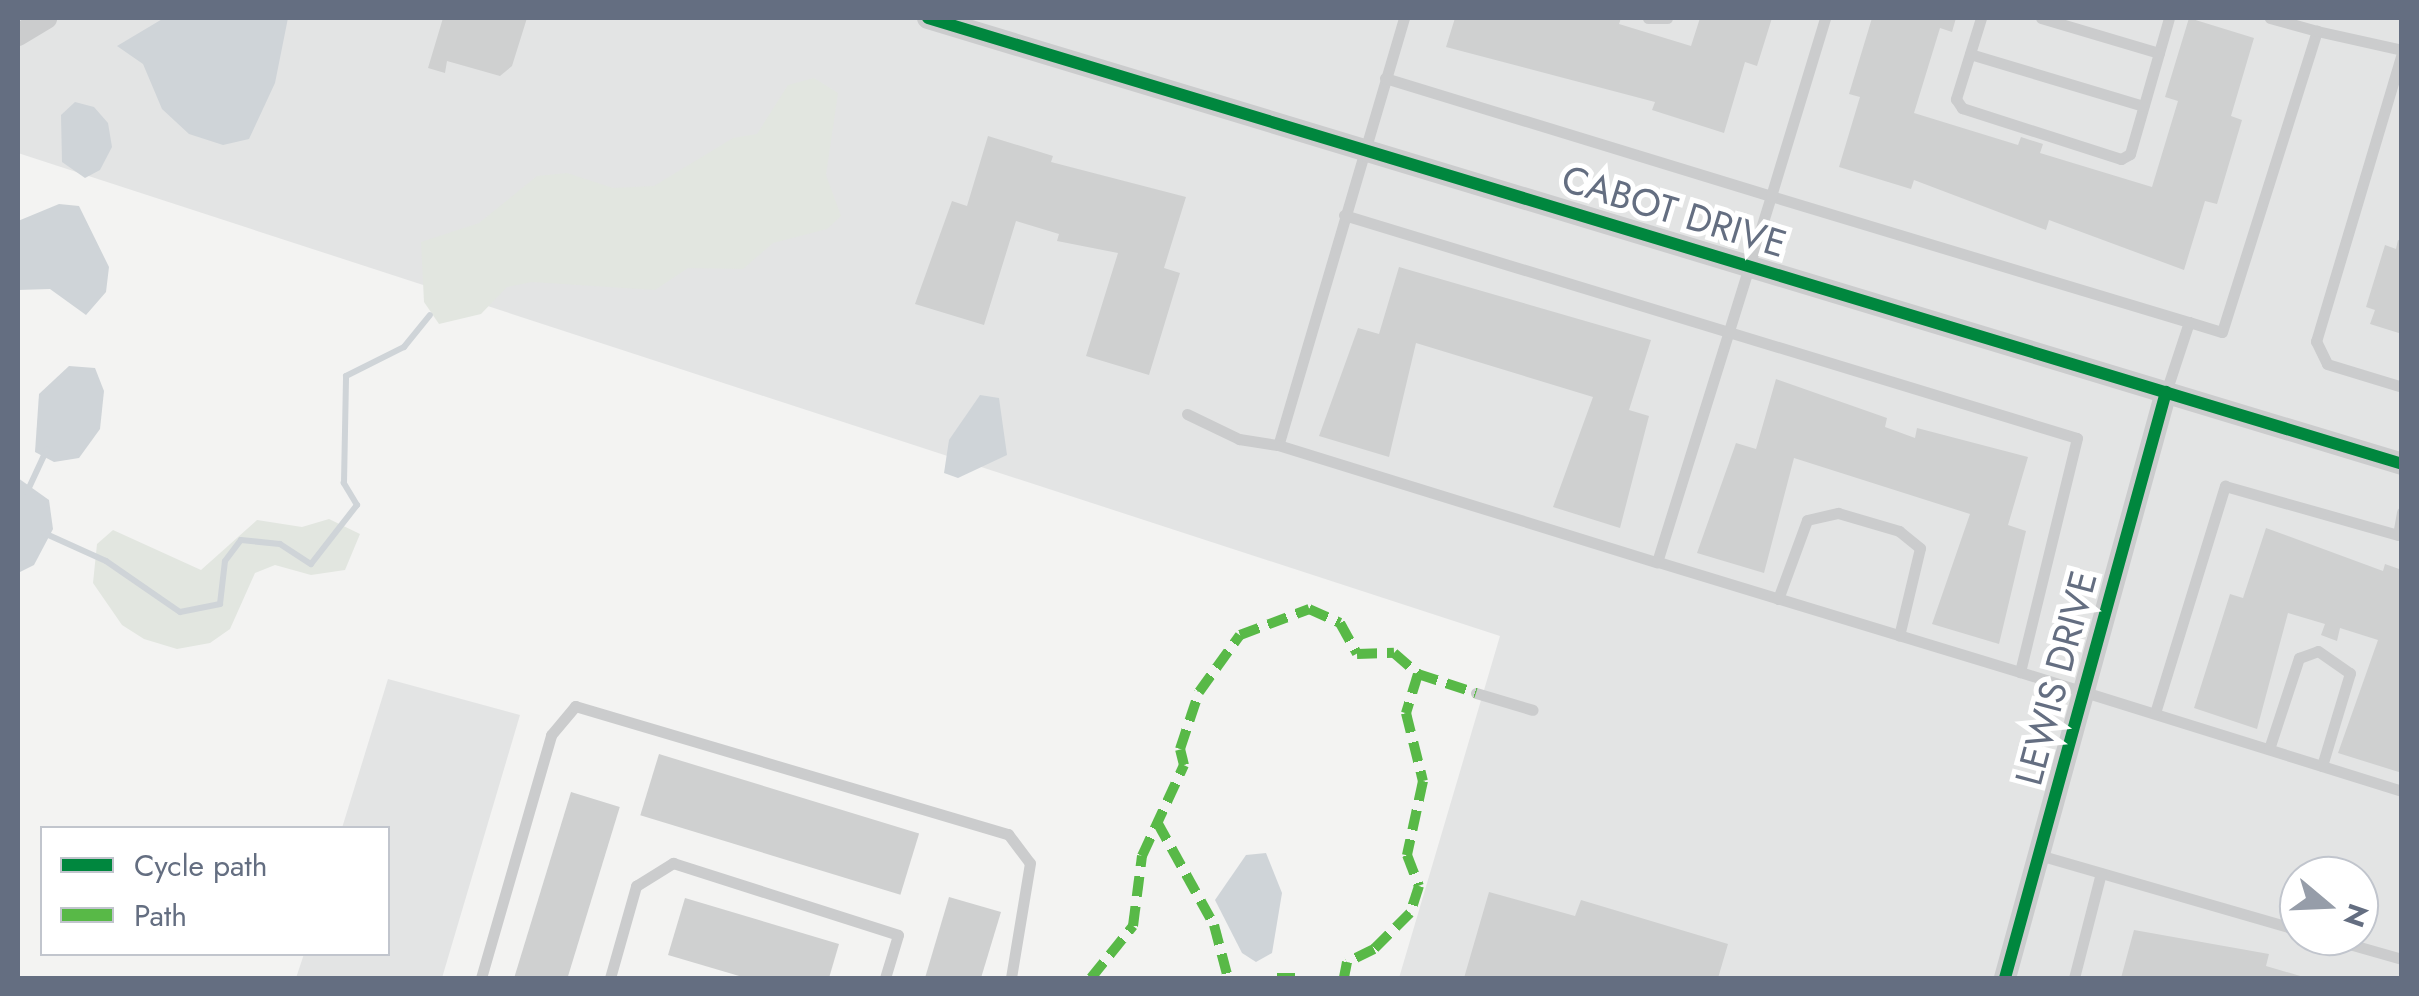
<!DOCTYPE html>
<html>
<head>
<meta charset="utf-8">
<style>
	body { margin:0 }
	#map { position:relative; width:2419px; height:996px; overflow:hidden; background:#f3f3f2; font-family:Jost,sans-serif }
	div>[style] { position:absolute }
	.built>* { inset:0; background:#e3e4e4 }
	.green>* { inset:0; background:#e2e6e0 }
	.water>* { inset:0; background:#cfd4d8 }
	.stream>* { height:6px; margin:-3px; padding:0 3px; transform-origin:3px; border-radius:3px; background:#cfd4d8 }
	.building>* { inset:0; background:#cfd0d0; transform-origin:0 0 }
	.service>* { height:11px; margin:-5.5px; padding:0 5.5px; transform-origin:5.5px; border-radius:5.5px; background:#cbcccd }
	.minor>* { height:22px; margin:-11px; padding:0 11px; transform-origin:11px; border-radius:11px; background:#cbcccd }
	.quiet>* { height:10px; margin-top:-5px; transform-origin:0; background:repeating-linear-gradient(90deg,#58b947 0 20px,transparent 0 30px) }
	.cycleway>* { height:12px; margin:-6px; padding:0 6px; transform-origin:6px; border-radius:6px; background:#00873e }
	span { translate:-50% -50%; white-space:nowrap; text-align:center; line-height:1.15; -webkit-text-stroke:10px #fff; paint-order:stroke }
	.street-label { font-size:38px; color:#646e81 }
	.frame { position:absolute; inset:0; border:20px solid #646e81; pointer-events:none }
	.legend { position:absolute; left:40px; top:826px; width:350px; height:130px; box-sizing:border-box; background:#fff; border:2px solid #c1c5cd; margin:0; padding:12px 18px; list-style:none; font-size:30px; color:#646e81 }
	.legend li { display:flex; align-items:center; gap:20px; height:50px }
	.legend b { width:50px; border:2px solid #c1c5cd }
	.north { position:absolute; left:2279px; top:856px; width:100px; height:100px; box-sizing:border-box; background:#fff; border:2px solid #c1c5cd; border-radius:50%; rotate:109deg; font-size:28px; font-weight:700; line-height:40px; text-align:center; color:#646e81 }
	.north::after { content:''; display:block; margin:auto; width:35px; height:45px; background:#969da9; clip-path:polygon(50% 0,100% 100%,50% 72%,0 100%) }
</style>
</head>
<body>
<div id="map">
	<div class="built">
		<div style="clip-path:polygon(evenodd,18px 18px,2401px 18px,2401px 978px,1399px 978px,1500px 636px,18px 153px,18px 18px,2299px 876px,2359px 876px,2359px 936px,2299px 936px,2299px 876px)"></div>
		<div style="clip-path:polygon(388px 679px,520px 715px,442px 978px,296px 978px,304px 954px,388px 954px,388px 828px,342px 828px)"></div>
	</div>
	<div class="green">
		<div style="clip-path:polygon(814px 78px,838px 93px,826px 175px,841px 216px,827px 229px,773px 243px,743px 269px,688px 268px,655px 290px,532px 282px,507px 287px,481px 314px,439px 324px,424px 302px,421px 242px,479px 223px,537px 176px,567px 173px,613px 188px,654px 186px,733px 138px,757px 134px,788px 85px)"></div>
		<div style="clip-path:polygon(329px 519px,360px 534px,345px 570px,311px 575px,275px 565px,255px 573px,230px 629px,210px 643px,177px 649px,144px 639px,122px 625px,93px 583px,97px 544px,113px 530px,201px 570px,257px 520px,302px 527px)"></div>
	</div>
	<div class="water">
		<div style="clip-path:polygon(164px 18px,288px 18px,275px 83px,249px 139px,223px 145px,189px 134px,162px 109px,143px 64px,117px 46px)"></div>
		<div style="clip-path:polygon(75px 102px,94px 107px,108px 123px,112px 147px,100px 170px,85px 178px,62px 162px,61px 115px)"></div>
		<div style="clip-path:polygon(59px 204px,79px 206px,109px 267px,106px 292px,86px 315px,50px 289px,18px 290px,18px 221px)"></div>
		<div style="clip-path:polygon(69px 366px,95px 368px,104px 391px,100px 429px,79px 458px,54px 462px,35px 452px,39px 394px)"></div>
		<div style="clip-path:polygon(980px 395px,999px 398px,1007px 455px,958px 478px,944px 473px,949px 440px)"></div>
		<div style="clip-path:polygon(18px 478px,49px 500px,53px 529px,34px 565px,18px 573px)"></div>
		<div style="clip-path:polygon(1266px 853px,1282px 893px,1272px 953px,1256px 962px,1242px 953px,1215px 900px,1246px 855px)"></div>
	</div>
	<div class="stream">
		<div style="left:27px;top:492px;width:47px;rotate:-65.1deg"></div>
		<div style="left:44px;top:533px;width:68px;rotate:24.3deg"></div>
		<div style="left:106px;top:561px;width:90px;rotate:34.6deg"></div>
		<div style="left:180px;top:612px;width:41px;rotate:-11.3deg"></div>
		<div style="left:220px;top:604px;width:43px;rotate:-83.4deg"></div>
		<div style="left:225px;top:561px;width:26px;rotate:-53deg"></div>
		<div style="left:241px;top:540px;width:39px;rotate:6deg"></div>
		<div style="left:280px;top:544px;width:37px;rotate:33deg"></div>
		<div style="left:311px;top:564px;width:75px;rotate:-52.1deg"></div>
		<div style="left:357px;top:505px;width:26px;rotate:-121deg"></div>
		<div style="left:344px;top:483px;width:107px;rotate:-88.9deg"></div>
		<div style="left:346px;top:376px;width:65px;rotate:-26.6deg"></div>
		<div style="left:404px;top:347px;width:41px;rotate:-50.9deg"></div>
	</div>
	<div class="building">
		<div style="clip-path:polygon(443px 18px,527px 18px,512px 66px,500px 76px,447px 61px,445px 73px,428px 68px)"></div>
		<div style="clip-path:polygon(1455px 18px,1621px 18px,1619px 24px,1691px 46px,1700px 18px,1772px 18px,1757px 66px,1745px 62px,1724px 133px,1652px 110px,1655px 102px,1446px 47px)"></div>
		<div style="clip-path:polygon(1872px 18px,1956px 18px,1952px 32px,1940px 28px,1914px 113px,2018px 145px,2021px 137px,2043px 144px,2040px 153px,2152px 187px,2178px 101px,2165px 97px,2189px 18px,2254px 38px,2231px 116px,2242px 120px,2217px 204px,2205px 201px,2184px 270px,2049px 220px,2046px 230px,1914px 180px,1911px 189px,1839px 167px,1860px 97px,1849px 94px)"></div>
		<div style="clip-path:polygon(988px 136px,1053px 156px,1051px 162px,1186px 197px,1164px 268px,1180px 273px,1149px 375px,1086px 356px,1118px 253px,1057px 241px,1059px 234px,1016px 221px,984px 325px,915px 304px,952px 201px,967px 206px)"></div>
		<div style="clip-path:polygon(2398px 240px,2402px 241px,2402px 334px,2370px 324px,2375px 310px,2366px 307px,2385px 245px,2396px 249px)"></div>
		<div style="clip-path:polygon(1399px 267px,1651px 340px,1629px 410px,1649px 416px,1620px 528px,1553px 507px,1593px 397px,1416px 343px,1389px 457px,1319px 436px,1358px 328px,1379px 334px)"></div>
		<div style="clip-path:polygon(1776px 379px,1887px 418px,1885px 427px,1915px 438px,1917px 428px,2028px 457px,2008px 525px,2026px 531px,1999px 644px,1932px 624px,1970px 514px,1794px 458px,1764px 573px,1697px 553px,1736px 443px,1756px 449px)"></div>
		<div style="clip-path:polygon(2266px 528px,2383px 571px,2385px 564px,2402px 570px,2402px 773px,2338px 753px,2378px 640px,2340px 628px,2337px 641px,2321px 635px,2325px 624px,2288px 613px,2257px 729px,2194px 708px,2230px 594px,2243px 598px)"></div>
		<div style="left:659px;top:754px;width:272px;height:64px;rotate:17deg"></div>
		<div style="left:571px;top:792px;width:51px;height:194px;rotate:17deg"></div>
		<div style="clip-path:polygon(1489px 892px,1575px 916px,1581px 900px,1728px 944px,1718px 978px,1464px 978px)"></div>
		<div style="clip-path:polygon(949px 897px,1001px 912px,981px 978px,925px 978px)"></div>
		<div style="clip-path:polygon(685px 898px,839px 944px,829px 978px,746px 978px,668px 955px)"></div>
		<div style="clip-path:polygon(2134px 930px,2269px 954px,2266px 966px,2307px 978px,2121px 978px)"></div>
	</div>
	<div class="service">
		<div style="left:1404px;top:18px;width:445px;rotate:106.4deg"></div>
		<div style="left:1278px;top:445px;width:397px;rotate:17.2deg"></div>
		<div style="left:1657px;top:562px;width:383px;rotate:-72.7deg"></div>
		<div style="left:1771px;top:196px;width:437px;rotate:16.8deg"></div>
		<div style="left:2189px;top:322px;width:74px;rotate:108.2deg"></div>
		<div style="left:1648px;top:18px;width:19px"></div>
		<div style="left:1981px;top:18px;width:85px;rotate:107.2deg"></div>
		<div style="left:1956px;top:99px;width:11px;rotate:56deg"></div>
		<div style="left:1962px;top:108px;width:167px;rotate:17.8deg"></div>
		<div style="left:2121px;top:159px;width:10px;rotate:-29deg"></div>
		<div style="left:2130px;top:154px;width:141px;rotate:-74deg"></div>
		<div style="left:2041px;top:18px;width:123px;rotate:16.5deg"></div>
		<div style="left:2317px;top:31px;width:87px;rotate:12.6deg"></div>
		<div style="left:2402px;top:53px;width:301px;rotate:106.6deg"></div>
		<div style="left:2316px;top:341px;width:25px;rotate:64deg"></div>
		<div style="left:2327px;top:364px;width:78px;rotate:17deg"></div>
		<div style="left:1970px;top:54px;width:181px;rotate:16.7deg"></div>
		<div style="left:1385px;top:78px;width:404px;rotate:17deg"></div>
		<div style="left:1771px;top:196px;width:186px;rotate:-73.1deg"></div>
		<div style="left:1344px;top:215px;width:766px;rotate:16.92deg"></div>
		<div style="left:2077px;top:438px;width:241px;rotate:103.7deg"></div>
		<div style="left:2020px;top:672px;width:379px;rotate:-163.1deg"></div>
		<div style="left:2189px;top:322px;width:34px;rotate:17deg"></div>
		<div style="left:2222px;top:332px;width:316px;rotate:-72.5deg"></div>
		<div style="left:2317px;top:31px;width:49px;rotate:-164.5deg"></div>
		<div style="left:1187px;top:414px;width:58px;rotate:25.7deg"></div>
		<div style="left:1239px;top:439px;width:39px;rotate:9deg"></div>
		<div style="left:2398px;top:535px;width:23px;rotate:-80deg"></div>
		<div style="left:1778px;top:599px;width:84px;rotate:-69.8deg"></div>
		<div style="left:1807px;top:520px;width:32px;rotate:-13deg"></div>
		<div style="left:1838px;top:513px;width:64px;rotate:16.4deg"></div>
		<div style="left:1899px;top:531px;width:27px;rotate:39deg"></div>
		<div style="left:1920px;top:548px;width:90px;rotate:103.4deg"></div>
		<div style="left:2020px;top:672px;width:400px;rotate:17.3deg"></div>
		<div style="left:1476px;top:693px;width:59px;rotate:16.6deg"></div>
		<div style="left:2155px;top:713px;width:238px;rotate:-72.9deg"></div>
		<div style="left:2225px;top:486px;width:177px;rotate:15.8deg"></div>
		<div style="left:2269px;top:749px;width:96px;rotate:-71.8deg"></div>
		<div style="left:2299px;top:658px;width:20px;rotate:-20deg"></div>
		<div style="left:2318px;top:651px;width:39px;rotate:35deg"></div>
		<div style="left:2350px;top:673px;width:97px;rotate:106.8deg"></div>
		<div style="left:2039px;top:855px;width:271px;rotate:16.1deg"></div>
		<div style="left:2321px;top:936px;width:84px;rotate:15.9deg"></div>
		<div style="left:481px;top:978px;width:253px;rotate:-73.9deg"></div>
		<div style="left:551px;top:735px;width:38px;rotate:-50deg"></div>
		<div style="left:575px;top:706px;width:452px;rotate:16.5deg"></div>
		<div style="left:1008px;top:834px;width:36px;rotate:53deg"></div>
		<div style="left:1030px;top:863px;width:117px;rotate:99.4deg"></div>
		<div style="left:610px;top:978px;width:96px;rotate:-74.2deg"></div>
		<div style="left:636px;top:886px;width:44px;rotate:-31.9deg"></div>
		<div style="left:673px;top:863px;width:236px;rotate:17.7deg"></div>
		<div style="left:898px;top:935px;width:45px;rotate:106.8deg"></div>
		<div style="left:2074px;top:978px;width:108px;rotate:-75.6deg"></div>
	</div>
	<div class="minor">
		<div style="left:928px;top:18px;width:1540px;rotate:16.83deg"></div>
		<div style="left:18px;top:35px;width:33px;rotate:-31deg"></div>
		<div style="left:2005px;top:978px;width:608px;rotate:-74.64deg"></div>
	</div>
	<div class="quiet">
		<div style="left:1418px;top:674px;width:61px;rotate:18.1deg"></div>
		<div style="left:1157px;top:822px;width:118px;rotate:61deg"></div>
		<div style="left:1214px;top:925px;width:55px;rotate:75.2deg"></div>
		<div style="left:1091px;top:978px;width:67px;rotate:-51.1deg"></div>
		<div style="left:1133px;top:926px;width:71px;rotate:-82.7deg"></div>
		<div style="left:1142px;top:856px;width:100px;rotate:-65.2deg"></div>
		<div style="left:1184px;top:765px;width:16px;rotate:-104deg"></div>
		<div style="left:1180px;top:749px;width:60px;rotate:-71.6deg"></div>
		<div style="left:1199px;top:692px;width:70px;rotate:-54.3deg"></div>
		<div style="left:1240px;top:635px;width:74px;rotate:-20.6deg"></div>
		<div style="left:1309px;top:609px;width:34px;rotate:24deg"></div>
		<div style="left:1340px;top:623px;width:35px;rotate:61deg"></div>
		<div style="left:1357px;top:654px;width:37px;rotate:-2deg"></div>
		<div style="left:1394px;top:653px;width:32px;rotate:41deg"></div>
		<div style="left:1418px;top:674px;width:41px;rotate:107.1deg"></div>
		<div style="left:1406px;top:713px;width:70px;rotate:76deg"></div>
		<div style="left:1423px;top:781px;width:76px;rotate:102.2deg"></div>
		<div style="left:1407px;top:855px;width:33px;rotate:69deg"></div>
		<div style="left:1419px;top:886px;width:28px;rotate:108deg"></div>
		<div style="left:1410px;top:913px;width:51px;rotate:135deg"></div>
		<div style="left:1374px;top:949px;width:30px;rotate:154deg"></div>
		<div style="left:1347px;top:962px;width:16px;rotate:101deg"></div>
		<div style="left:1277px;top:978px;width:18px"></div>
	</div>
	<div class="cycleway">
		<div style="left:928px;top:18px;width:1540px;rotate:16.83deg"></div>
		<div style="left:2005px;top:978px;width:608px;rotate:-74.64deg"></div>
	</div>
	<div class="street-label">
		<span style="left:1674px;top:211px;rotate:17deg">CABOT DRIVE</span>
		<span style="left:2056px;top:678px;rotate:-75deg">LEWIS DRIVE</span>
	</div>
	<div class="frame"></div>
	<ul class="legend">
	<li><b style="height:12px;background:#00873e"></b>Cycle path</li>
	<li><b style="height:12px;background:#58b947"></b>Path</li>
	</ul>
	<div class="north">N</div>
</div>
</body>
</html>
